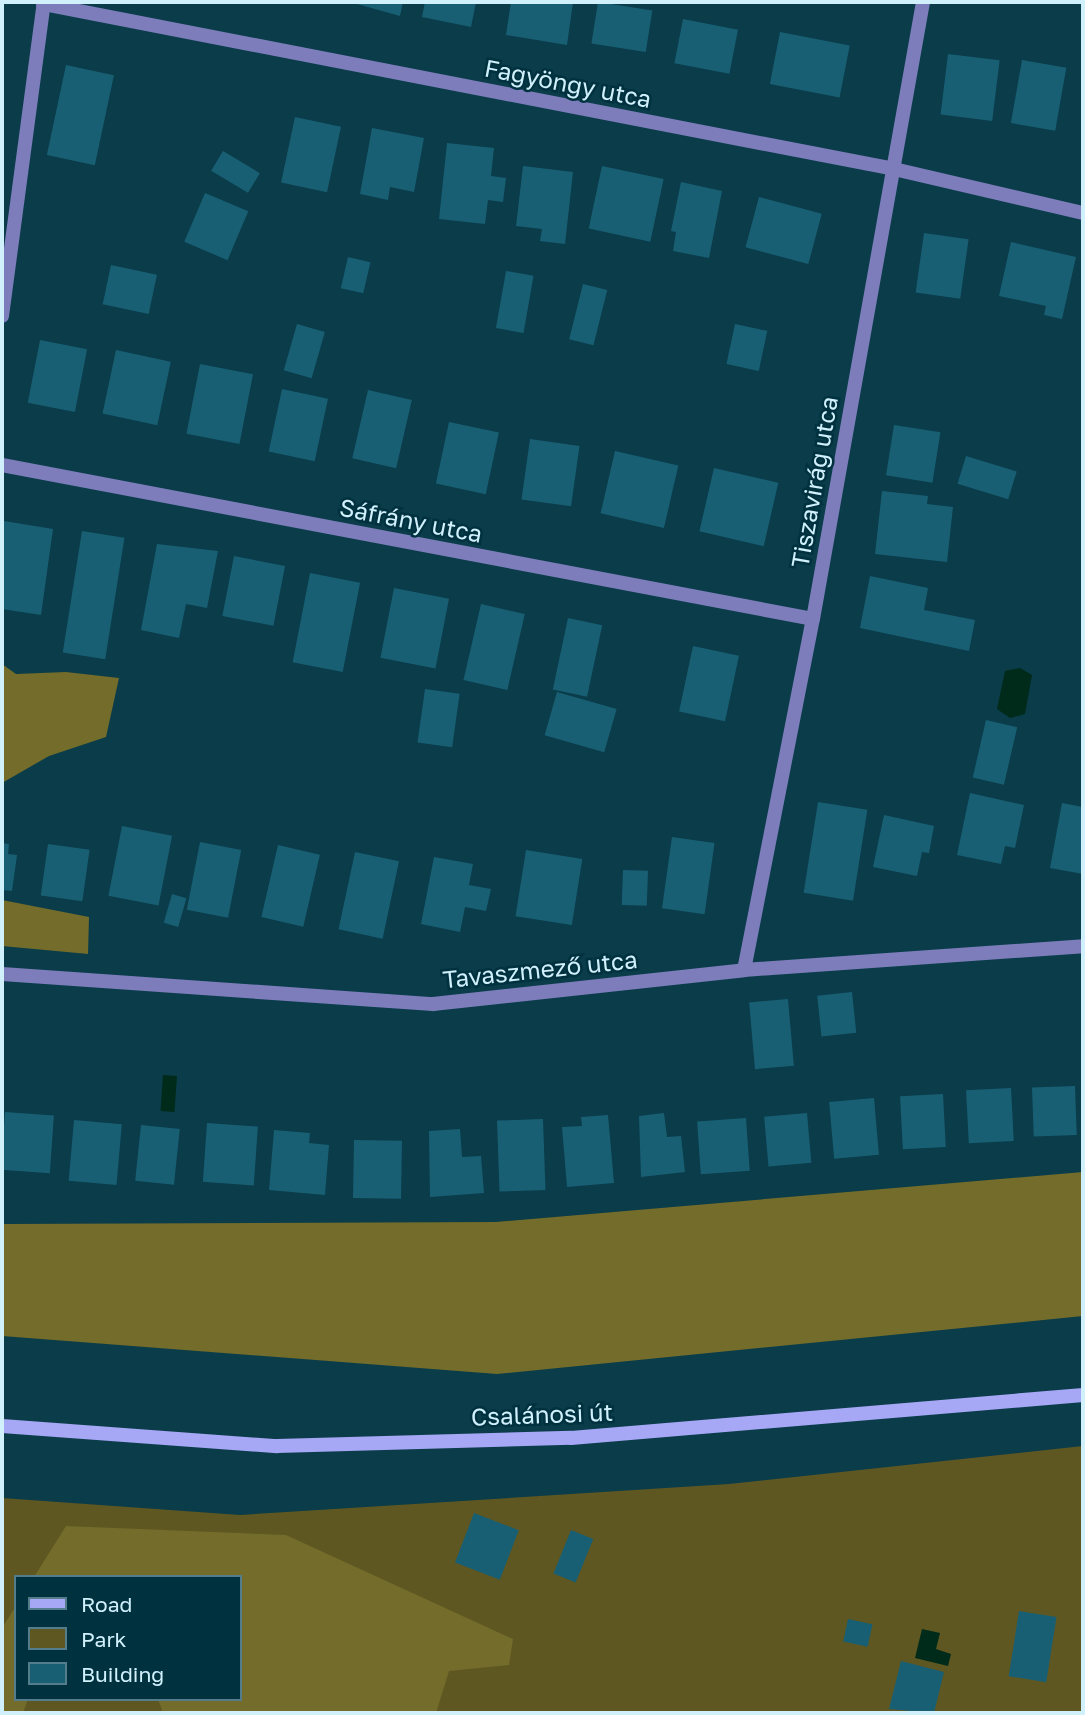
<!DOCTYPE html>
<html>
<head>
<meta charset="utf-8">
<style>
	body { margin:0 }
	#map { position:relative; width:1085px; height:1715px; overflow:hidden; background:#0a3c4a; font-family:"Golos Text",sans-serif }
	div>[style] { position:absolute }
	.green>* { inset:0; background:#5e5722 }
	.forest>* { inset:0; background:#736c2a }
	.water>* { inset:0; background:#002a19; transform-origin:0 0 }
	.building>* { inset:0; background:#195f74; transform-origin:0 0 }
	.street>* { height:14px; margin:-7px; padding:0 7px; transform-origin:7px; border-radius:7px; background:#7c7dba }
	.secondary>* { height:14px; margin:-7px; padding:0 7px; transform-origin:7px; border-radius:7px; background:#a6a7f5 }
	span { translate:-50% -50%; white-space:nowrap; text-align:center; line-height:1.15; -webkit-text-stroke:5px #00313f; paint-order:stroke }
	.street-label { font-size:24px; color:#d0f0fc }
	.frame { position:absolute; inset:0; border:4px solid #d0f0fc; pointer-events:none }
	.legend { position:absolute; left:14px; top:1575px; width:228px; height:126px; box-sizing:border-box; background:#00313f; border:2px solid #537d8b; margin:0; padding:9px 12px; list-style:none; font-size:21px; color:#d0f0fc }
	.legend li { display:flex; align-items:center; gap:14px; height:35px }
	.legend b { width:35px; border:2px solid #537d8b }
</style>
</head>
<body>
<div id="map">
	<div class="green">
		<div style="clip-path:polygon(evenodd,1083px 1446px,1083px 1713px,2px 1713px,2px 1498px,240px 1515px,729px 1484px,1083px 1446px,16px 1577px,240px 1577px,240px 1699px,16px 1699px,16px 1577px)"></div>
	</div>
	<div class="forest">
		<div style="clip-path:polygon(2px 664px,16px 674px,66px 672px,119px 678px,106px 737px,49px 756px,2px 783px)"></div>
		<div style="clip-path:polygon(2px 900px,89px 917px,88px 954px,2px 946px)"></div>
		<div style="clip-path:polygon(1083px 1172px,1083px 1316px,497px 1374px,2px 1336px,2px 1224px,496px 1222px)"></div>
		<div style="clip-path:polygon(66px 1526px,286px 1535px,513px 1639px,509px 1665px,449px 1671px,436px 1713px,163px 1713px,158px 1699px,240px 1699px,240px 1577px,34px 1577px)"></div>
		<div style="clip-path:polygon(16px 1606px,16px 1699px,28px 1699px,23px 1713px,2px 1713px,2px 1628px)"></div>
	</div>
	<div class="water">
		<div style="clip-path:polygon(1020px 668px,1032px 675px,1025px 714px,1010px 718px,997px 709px,1005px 671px)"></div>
		<div style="left:163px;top:1075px;width:14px;height:36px;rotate:4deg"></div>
		<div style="clip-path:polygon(922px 1629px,940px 1633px,936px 1649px,951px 1654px,948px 1666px,915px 1658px)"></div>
	</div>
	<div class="building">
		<div style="clip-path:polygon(350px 2px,403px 2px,400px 16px)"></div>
		<div style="clip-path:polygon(425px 2px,476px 2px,471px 27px,422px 17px)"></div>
		<div style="clip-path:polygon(511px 2px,573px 2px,567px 45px,506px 35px)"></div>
		<div style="left:598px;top:2px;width:55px;height:42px;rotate:9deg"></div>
		<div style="left:683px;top:19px;width:56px;height:45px;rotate:11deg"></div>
		<div style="left:780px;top:32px;width:71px;height:53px;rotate:11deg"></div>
		<div style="left:948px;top:54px;width:52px;height:61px;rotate:7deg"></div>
		<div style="left:1022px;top:60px;width:45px;height:64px;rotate:10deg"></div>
		<div style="left:66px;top:65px;width:49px;height:92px;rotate:12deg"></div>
		<div style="left:295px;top:117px;width:47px;height:67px;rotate:12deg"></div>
		<div style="clip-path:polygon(372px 128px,424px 138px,414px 192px,390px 187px,388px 200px,360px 194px)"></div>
		<div style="clip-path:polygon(447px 143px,494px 148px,491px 176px,506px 178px,503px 202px,488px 200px,485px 224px,439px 219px)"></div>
		<div style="left:223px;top:151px;width:43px;height:23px;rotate:31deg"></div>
		<div style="clip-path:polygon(523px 166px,573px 172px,565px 244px,540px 241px,542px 229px,516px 226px)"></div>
		<div style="left:602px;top:166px;width:63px;height:64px;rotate:12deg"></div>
		<div style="clip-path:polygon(681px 182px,722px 191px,709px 258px,673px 251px,676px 232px,671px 231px)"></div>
		<div style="left:205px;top:193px;width:47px;height:53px;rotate:23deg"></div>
		<div style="left:759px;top:197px;width:65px;height:52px;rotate:15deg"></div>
		<div style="left:924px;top:233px;width:45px;height:60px;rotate:8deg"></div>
		<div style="clip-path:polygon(1011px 242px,1076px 257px,1062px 319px,1044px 315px,1046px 306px,999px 296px)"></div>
		<div style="left:348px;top:257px;width:23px;height:32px;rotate:13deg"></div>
		<div style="left:111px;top:265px;width:47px;height:40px;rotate:12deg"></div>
		<div style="left:506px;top:271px;width:28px;height:58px;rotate:10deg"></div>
		<div style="left:583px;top:284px;width:25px;height:57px;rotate:14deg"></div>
		<div style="left:297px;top:324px;width:29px;height:48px;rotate:16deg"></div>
		<div style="left:735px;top:324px;width:33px;height:41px;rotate:12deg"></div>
		<div style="left:40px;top:340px;width:48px;height:64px;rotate:11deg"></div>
		<div style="left:116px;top:350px;width:56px;height:65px;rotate:12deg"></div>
		<div style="left:200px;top:364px;width:54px;height:71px;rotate:11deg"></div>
		<div style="left:282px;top:389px;width:47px;height:64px;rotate:12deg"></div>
		<div style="left:368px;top:390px;width:45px;height:70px;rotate:13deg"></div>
		<div style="left:449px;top:422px;width:51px;height:63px;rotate:12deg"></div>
		<div style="left:894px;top:425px;width:47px;height:51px;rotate:9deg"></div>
		<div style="left:530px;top:439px;width:50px;height:61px;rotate:8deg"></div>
		<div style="left:615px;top:451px;width:65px;height:64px;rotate:13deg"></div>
		<div style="left:966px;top:456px;width:53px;height:29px;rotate:17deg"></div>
		<div style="left:714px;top:468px;width:66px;height:65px;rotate:13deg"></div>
		<div style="clip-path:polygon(882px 491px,928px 496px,927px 504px,953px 507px,947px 562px,875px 554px)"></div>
		<div style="clip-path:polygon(4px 521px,53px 529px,41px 615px,2px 609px)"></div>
		<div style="left:82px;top:531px;width:43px;height:123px;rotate:9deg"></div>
		<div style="clip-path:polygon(157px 544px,218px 551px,207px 608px,186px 604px,179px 638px,141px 630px)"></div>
		<div style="left:234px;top:556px;width:52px;height:61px;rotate:11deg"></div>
		<div style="left:310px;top:573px;width:51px;height:91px;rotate:11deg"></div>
		<div style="clip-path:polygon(870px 576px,928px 588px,924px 610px,975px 620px,969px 651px,860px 628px)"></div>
		<div style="left:394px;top:588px;width:56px;height:71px;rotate:11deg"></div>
		<div style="left:481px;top:604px;width:45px;height:78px;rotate:13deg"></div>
		<div style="left:568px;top:618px;width:35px;height:73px;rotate:12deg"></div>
		<div style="left:693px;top:646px;width:47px;height:67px;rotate:12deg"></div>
		<div style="left:425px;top:689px;width:35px;height:54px;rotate:8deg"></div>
		<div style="left:557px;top:692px;width:62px;height:45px;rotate:16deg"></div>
		<div style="left:986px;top:720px;width:32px;height:59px;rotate:13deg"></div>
		<div style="clip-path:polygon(970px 793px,1024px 805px,1015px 848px,1005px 846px,1001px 864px,957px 855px)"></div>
		<div style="left:818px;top:802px;width:50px;height:92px;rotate:9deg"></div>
		<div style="clip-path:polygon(1062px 803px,1083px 807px,1083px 874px,1050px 868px)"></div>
		<div style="clip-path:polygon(884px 815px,934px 826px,929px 853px,922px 852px,917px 876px,873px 867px)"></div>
		<div style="left:122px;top:826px;width:51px;height:71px;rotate:11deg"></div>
		<div style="left:672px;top:837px;width:43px;height:72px;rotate:8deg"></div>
		<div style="left:200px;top:842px;width:42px;height:69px;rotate:11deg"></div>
		<div style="clip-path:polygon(2px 843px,9px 844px,8px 854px,17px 855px,12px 891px,2px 890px)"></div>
		<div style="left:48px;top:844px;width:42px;height:52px;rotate:8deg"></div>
		<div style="left:278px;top:845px;width:43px;height:74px;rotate:13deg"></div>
		<div style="left:526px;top:850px;width:57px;height:67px;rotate:9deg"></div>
		<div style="left:355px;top:852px;width:45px;height:79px;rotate:12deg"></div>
		<div style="clip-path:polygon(434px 857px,473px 864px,469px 885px,491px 889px,486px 911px,465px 907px,460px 932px,421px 924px)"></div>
		<div style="left:623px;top:870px;width:25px;height:35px;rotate:2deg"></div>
		<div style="left:172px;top:894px;width:15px;height:30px;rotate:16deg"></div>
		<div style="left:852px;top:992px;width:41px;height:35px;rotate:84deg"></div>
		<div style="left:788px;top:999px;width:67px;height:39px;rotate:85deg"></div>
		<div style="left:1075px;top:1086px;width:49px;height:43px;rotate:88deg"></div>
		<div style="left:1011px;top:1088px;width:53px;height:45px;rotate:87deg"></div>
		<div style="left:943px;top:1094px;width:53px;height:43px;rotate:87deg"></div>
		<div style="left:874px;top:1098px;width:57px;height:45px;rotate:85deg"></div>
		<div style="left:5px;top:1112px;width:49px;height:58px;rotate:4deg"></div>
		<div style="clip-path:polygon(664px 1113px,667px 1137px,681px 1136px,685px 1172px,641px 1177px,639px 1116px)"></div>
		<div style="left:807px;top:1113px;width:50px;height:43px;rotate:85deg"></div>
		<div style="clip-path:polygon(608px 1115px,614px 1183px,567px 1187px,562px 1127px,582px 1126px,581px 1117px)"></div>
		<div style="left:746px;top:1118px;width:53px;height:49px;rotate:86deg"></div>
		<div style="left:543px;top:1119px;width:71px;height:46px;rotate:88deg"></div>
		<div style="left:74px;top:1120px;width:48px;height:61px;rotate:5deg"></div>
		<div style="left:207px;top:1123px;width:51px;height:59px;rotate:4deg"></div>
		<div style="left:141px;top:1125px;width:39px;height:56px;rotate:6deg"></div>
		<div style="clip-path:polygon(460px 1129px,462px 1157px,481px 1156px,484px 1193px,430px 1197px,429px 1131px)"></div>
		<div style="clip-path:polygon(274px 1130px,310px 1133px,309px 1143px,329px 1145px,325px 1195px,269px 1190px)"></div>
		<div style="left:354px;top:1140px;width:48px;height:58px;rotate:1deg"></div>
		<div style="left:474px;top:1513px;width:48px;height:53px;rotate:21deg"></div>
		<div style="left:571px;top:1530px;width:24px;height:47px;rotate:22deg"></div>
		<div style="left:1019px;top:1611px;width:38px;height:66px;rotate:9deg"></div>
		<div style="left:848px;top:1619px;width:25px;height:23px;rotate:12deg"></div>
		<div style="clip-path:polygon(901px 1661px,944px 1672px,934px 1713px,889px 1709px)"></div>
	</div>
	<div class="street">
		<div style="left:43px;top:4px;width:867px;rotate:10.97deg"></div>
		<div style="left:894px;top:169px;width:194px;rotate:13.1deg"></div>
		<div style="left:2px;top:316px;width:317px;rotate:-82.4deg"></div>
		<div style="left:2px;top:465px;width:825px;rotate:10.75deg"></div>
		<div style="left:744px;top:970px;width:358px;rotate:-78.9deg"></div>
		<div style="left:813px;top:619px;width:627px;rotate:-79.89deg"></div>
		<div style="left:2px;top:974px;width:432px;rotate:4deg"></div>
		<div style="left:433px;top:1004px;width:313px;rotate:-6.2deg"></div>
		<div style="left:744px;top:970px;width:340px;rotate:-4deg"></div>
	</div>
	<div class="secondary">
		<div style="left:2px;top:1426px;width:276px;rotate:4.2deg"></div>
		<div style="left:277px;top:1446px;width:294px;rotate:-1.6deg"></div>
		<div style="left:571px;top:1438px;width:514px;rotate:-4.8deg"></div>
	</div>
	<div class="street-label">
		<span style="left:568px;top:83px;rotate:11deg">Fagyöngy utca</span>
		<span style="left:814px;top:482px;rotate:-80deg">Tiszavirág utca</span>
		<span style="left:411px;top:520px;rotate:11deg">Sáfrány utca</span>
		<span style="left:540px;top:969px;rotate:-6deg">Tavaszmező utca</span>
		<span style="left:542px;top:1414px;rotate:-2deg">Csalánosi út</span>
	</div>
	<div class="frame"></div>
	<ul class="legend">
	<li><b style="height:9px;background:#a6a7f5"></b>Road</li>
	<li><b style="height:19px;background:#5e5722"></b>Park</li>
	<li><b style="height:19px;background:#195f74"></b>Building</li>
	</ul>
</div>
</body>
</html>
